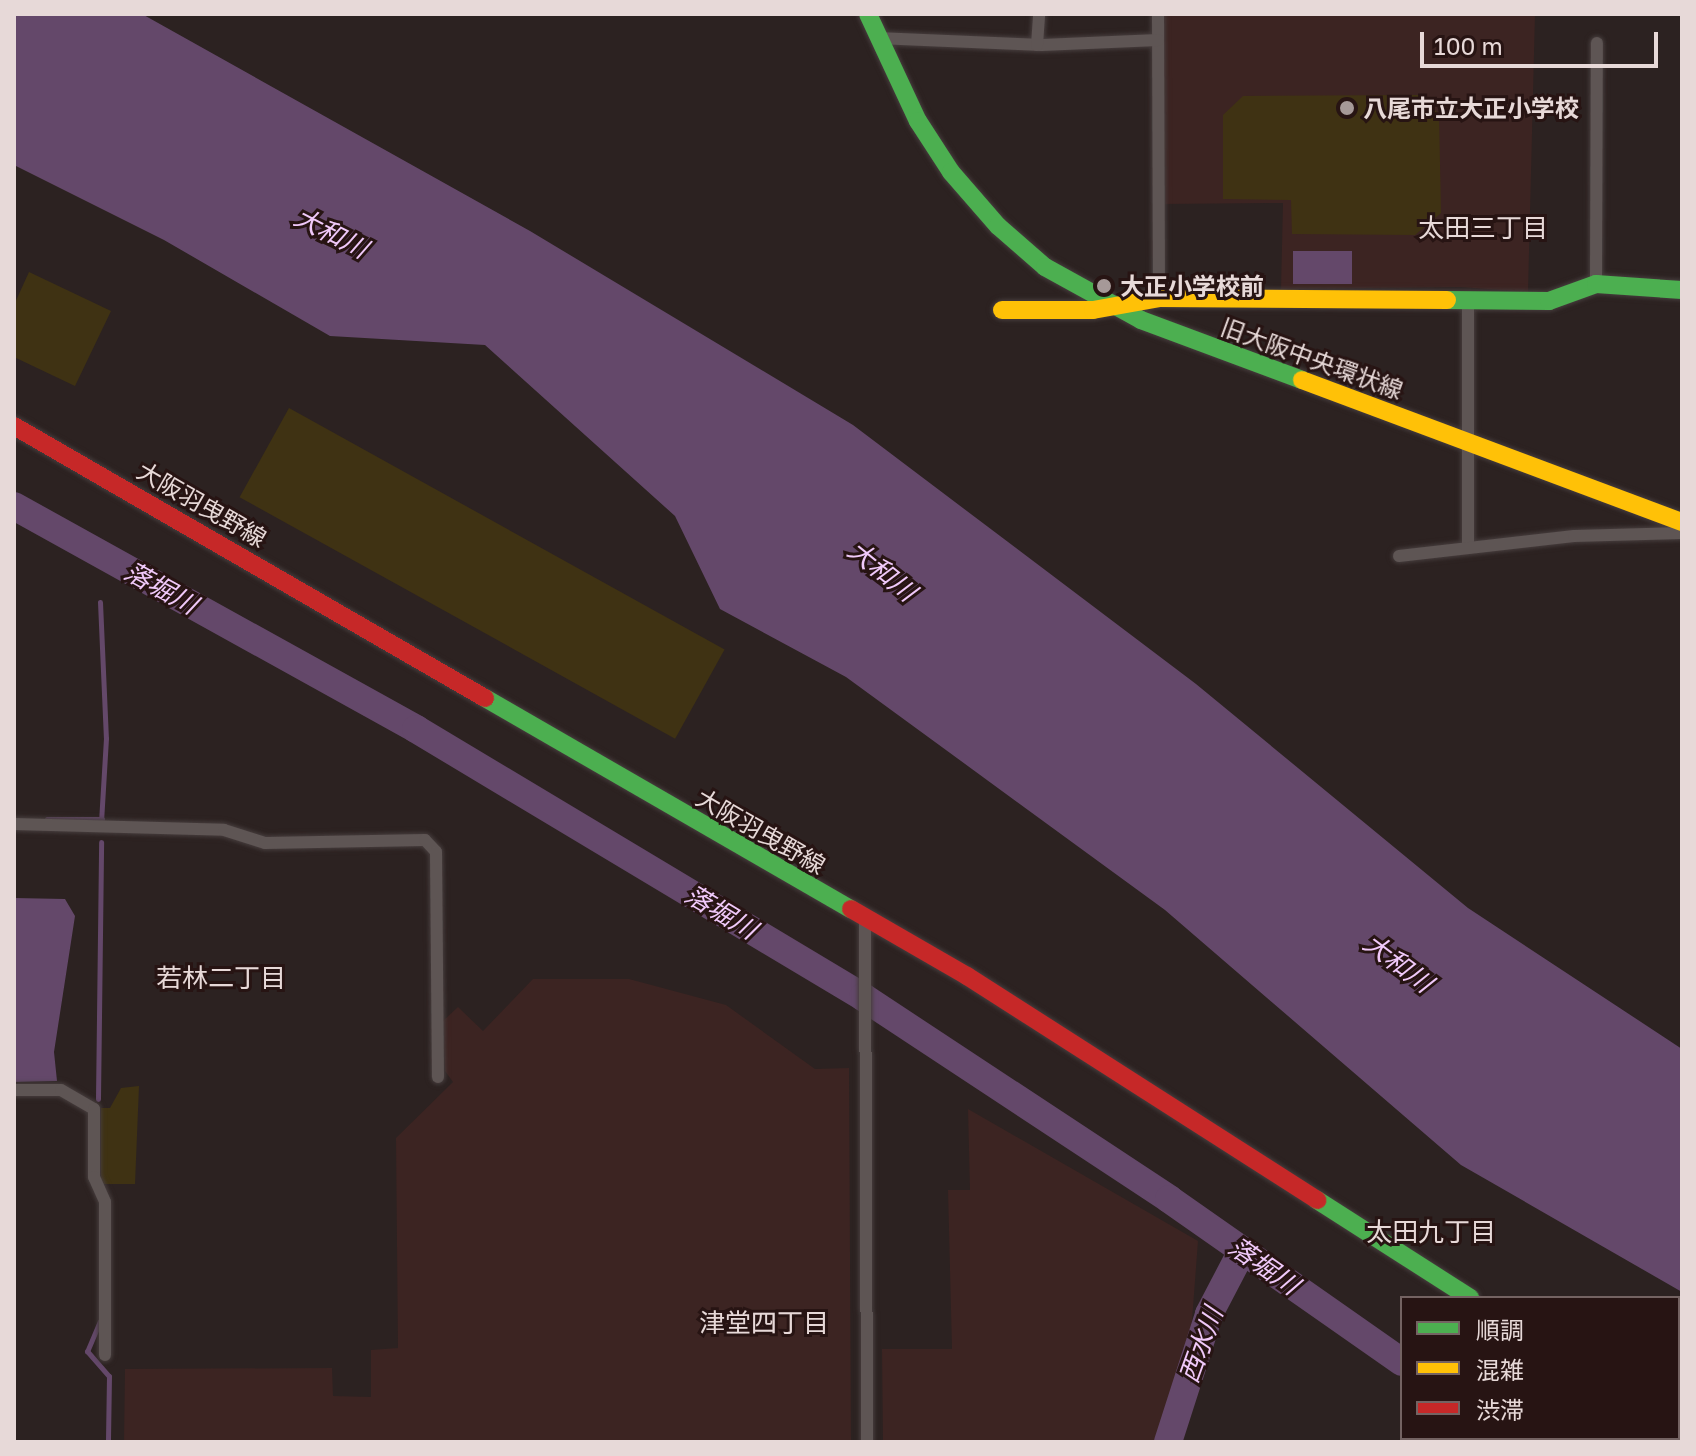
<!DOCTYPE html>
<html>
<head>
<meta charset="utf-8">
<style>
	body { margin:0 }
	#map { position:relative; width:1696px; height:1456px; overflow:hidden; background:#2c2221; font-family:"Golos Text","Noto Sans JP",sans-serif }
	div>[style] { position:absolute }
	.built>* { inset:0; background:#3c2422 }
	.green>* { inset:0; background:#3f3213; transform-origin:0 0 }
	.water>* { inset:0; background:#64486a; transform-origin:0 0 }
	.stream>* { height:5px; margin:-2.5px; padding:0 2.5px; transform-origin:2.5px; border-radius:2.5px; background:#64486a }
	.river>* { height:28px; margin:-14px; padding:0 14px; transform-origin:14px; border-radius:14px; background:#64486a }
	.roads { filter:drop-shadow(0 0 2px #463d3d) drop-shadow(0 0 2px #463d3d) }
	.street>* { height:12px; margin:-6px; padding:0 6px; transform-origin:6px; border-radius:6px; background:#5e5554 }
	.fast>* { height:18px; margin:-9px; padding:0 9px; transform-origin:9px; border-radius:9px; background:#4caf50 }
	.slow>* { height:18px; margin:-9px; padding:0 9px; transform-origin:9px; border-radius:9px; background:#ffc107 }
	.jam>* { height:18px; margin:-9px; padding:0 9px; transform-origin:9px; border-radius:9px; background:#c62828 }
	.dots>* { width:22px; height:22px; translate:-50% -50%; box-sizing:border-box; border:4px solid #271413; border-radius:50% }
	span { translate:-50% -50%; white-space:nowrap; text-align:center; line-height:1.15; -webkit-text-stroke:6px #271413; paint-order:stroke }
	.poi-label { font-size:24px; color:#e7d9d8; font-weight:700 }
	.left { translate:0 -50%; text-align:left }
	.street-label { font-size:24px; color:#e7d9d8 }
	.neighbourhood-label { font-size:26px; color:#e7d9d8 }
	.water-label { font-size:26px; color:#f0c9fa; font-style:italic }
	.frame { position:absolute; inset:0; border:16px solid #e7d9d8; pointer-events:none }
	.legend { position:absolute; left:1400px; top:1296px; width:280px; height:144px; box-sizing:border-box; background:#271413; border:2px solid #746362; margin:0; padding:10px 14px; list-style:none; font-size:24px; color:#e7d9d8 }
	.legend li { display:flex; align-items:center; gap:16px; height:40px }
	.legend b { width:40px; border:2px solid #746362 }
	.scale { position:absolute; left:1420px; top:32px; width:238px; height:36px; box-sizing:border-box; border:4px solid #e7d9d8; border-top:0; padding-left:10px; font-size:24px; line-height:28px; white-space:nowrap; color:#e7d9d8; -webkit-text-stroke:6px #271413; paint-order:stroke }
</style>
</head>
<body>
<div id="map">
	<div class="built">
		<div style="clip-path:polygon(1163px 14px,1535px 14px,1528px 292px,1460px 287px,1281px 289px,1283px 203px,1160px 204px)"></div>
		<div style="clip-path:polygon(533px 979px,629px 979px,726px 1005px,815px 1069px,849px 1068px,851px 1442px,124px 1442px,125px 1369px,332px 1368px,333px 1396px,371px 1397px,371px 1350px,398px 1348px,396px 1138px,453px 1082px,445px 1071px,443px 1021px,458px 1007px,483px 1031px)"></div>
		<div style="clip-path:polygon(968px 1109px,1198px 1241px,1191px 1334px,1167px 1442px,883px 1442px,882px 1349px,952px 1349px,948px 1190px,970px 1190px)"></div>
	</div>
	<div class="green">
		<div style="clip-path:polygon(1419px 95px,1439px 114px,1441px 213px,1415px 235px,1292px 234px,1291px 200px,1223px 199px,1223px 115px,1243px 96px)"></div>
		<div style="clip-path:polygon(29px 272px,111px 311px,75px 386px,14px 357px,14px 305px)"></div>
		<div style="left:289px;top:408px;width:498px;height:102px;rotate:29deg"></div>
		<div style="clip-path:polygon(139px 1086px,135px 1184px,101px 1184px,101px 1108px,110px 1108px,121px 1088px)"></div>
	</div>
	<div class="water">
		<div style="clip-path:polygon(14px 14px,142px 14px,530px 231px,853px 425px,1196px 684px,1468px 908px,1682px 1049px,1682px 1292px,1461px 1165px,1165px 910px,846px 677px,720px 609px,675px 516px,485px 345px,330px 336px,164px 240px,14px 165px)"></div>
		<div style="left:1293px;top:251px;width:59px;height:33px"></div>
		<div style="clip-path:polygon(14px 898px,65px 899px,75px 916px,54px 1052px,57px 1081px,14px 1082px)"></div>
	</div>
	<div class="stream">
		<div style="left:100px;top:602px;width:136px;rotate:87.5deg"></div>
		<div style="left:106px;top:738px;width:83px;rotate:93.4deg"></div>
		<div style="left:47px;top:819px;width:55px"></div>
		<div style="left:98px;top:1099px;width:257px;rotate:-89.3deg"></div>
		<div style="left:100px;top:1321px;width:33px;rotate:113deg"></div>
		<div style="left:87px;top:1351px;width:33px;rotate:49deg"></div>
		<div style="left:109px;top:1376px;width:66px;rotate:90.9deg"></div>
	</div>
	<div class="river">
		<div style="left:14px;top:506px;width:460px;rotate:29deg"></div>
		<div style="left:416px;top:729px;width:521px;rotate:30.94deg"></div>
		<div style="left:863px;top:997px;width:367px;rotate:33.4deg"></div>
		<div style="left:1169px;top:1199px;width:284px;rotate:35deg"></div>
		<div style="left:1517px;top:1438px;width:8px;rotate:30deg"></div>
		<div style="left:1168px;top:1442px;width:134px;rotate:-72.2deg"></div>
		<div style="left:1209px;top:1314px;width:71px;rotate:-62.4deg"></div>
	</div>
	<div class="roads">
		<div class="street">
			<div style="left:1158px;top:14px;width:284px;rotate:89.8deg"></div>
			<div style="left:877px;top:38px;width:165px;rotate:2.4deg"></div>
			<div style="left:1042px;top:45px;width:116px;rotate:-2.5deg"></div>
			<div style="left:1037px;top:45px;width:31px;rotate:-86deg"></div>
			<div style="left:1596px;top:284px;width:241px;rotate:-89.8deg"></div>
			<div style="left:1468px;top:299px;width:249px;rotate:90deg"></div>
			<div style="left:1399px;top:556px;width:176px;rotate:-6.5deg"></div>
			<div style="left:1574px;top:536px;width:108px;rotate:-1.6deg"></div>
			<div style="left:14px;top:824px;width:210px;rotate:1.6deg"></div>
			<div style="left:224px;top:830px;width:43px;rotate:17.6deg"></div>
			<div style="left:265px;top:843px;width:160px;rotate:-1.1deg"></div>
			<div style="left:425px;top:840px;width:16px;rotate:47deg"></div>
			<div style="left:436px;top:852px;width:225px;rotate:89.5deg"></div>
			<div style="left:865px;top:919px;width:523px;rotate:89.78deg"></div>
			<div style="left:14px;top:1090px;width:47px"></div>
			<div style="left:61px;top:1090px;width:38px;rotate:30deg"></div>
			<div style="left:94px;top:1109px;width:68px;rotate:90deg"></div>
			<div style="left:94px;top:1177px;width:27px;rotate:66deg"></div>
			<div style="left:105px;top:1202px;width:153px;rotate:90deg"></div>
		</div>
		<div class="fast">
			<div style="left:868px;top:14px;width:118px;rotate:65deg"></div>
			<div style="left:918px;top:121px;width:61px;rotate:57.1deg"></div>
			<div style="left:951px;top:172px;width:72px;rotate:49deg"></div>
			<div style="left:998px;top:226px;width:62px;rotate:41.1deg"></div>
			<div style="left:1045px;top:267px;width:110px;rotate:28.9deg"></div>
			<div style="left:1141px;top:320px;width:172px;rotate:20.4deg"></div>
			<div style="left:1447px;top:300px;width:102px;rotate:0.6deg"></div>
			<div style="left:1549px;top:301px;width:50px;rotate:-19.9deg"></div>
			<div style="left:1596px;top:284px;width:86px;rotate:4deg"></div>
			<div style="left:485px;top:698px;width:422px;rotate:30deg"></div>
			<div style="left:1317px;top:1200px;width:182px;rotate:32.6deg"></div>
			<div style="left:1678px;top:1426px;width:5px;rotate:37deg"></div>
		</div>
		<div class="slow">
			<div style="left:1002px;top:310px;width:91px"></div>
			<div style="left:1093px;top:310px;width:67px;rotate:-10.3deg"></div>
			<div style="left:1159px;top:298px;width:288px;rotate:0.4deg"></div>
			<div style="left:1302px;top:380px;width:406px;rotate:20.5deg"></div>
		</div>
		<div class="jam">
			<div style="left:14px;top:426px;width:544px;rotate:30.01deg"></div>
			<div style="left:851px;top:909px;width:134px;rotate:30deg"></div>
			<div style="left:967px;top:976px;width:416px;rotate:32.6deg"></div>
		</div>
	</div>
	<div class="dots">
		<div style="left:1347px;top:108px;background:#a69998"></div>
		<div style="left:1104px;top:286px;background:#a69998"></div>
	</div>
	<div class="poi-label">
		<span class="left" style="left:1363px;top:108px">八尾市立大正小学校</span>
		<span class="left" style="left:1120px;top:286px">大正小学校前</span>
	</div>
	<div class="street-label">
		<span style="left:1312px;top:358px;rotate:20deg">旧大阪中央環状線</span>
		<span style="left:202px;top:504px;rotate:30deg">大阪羽曳野線</span>
		<span style="left:761px;top:831px;rotate:30deg">大阪羽曳野線</span>
	</div>
	<div class="neighbourhood-label">
		<span style="left:1483px;top:228px">太田三丁目</span>
		<span style="left:221px;top:978px">若林二丁目</span>
		<span style="left:1431px;top:1232px">太田九丁目</span>
		<span style="left:764px;top:1323px">津堂四丁目</span>
	</div>
	<div class="water-label">
		<span style="left:331px;top:233px;rotate:27deg">大和川</span>
		<span style="left:882px;top:571px;rotate:39deg">大和川</span>
		<span style="left:161px;top:588px;rotate:29deg">落堀川</span>
		<span style="left:721px;top:912px;rotate:31deg">落堀川</span>
		<span style="left:1398px;top:963px;rotate:37deg">大和川</span>
		<span style="left:1264px;top:1266px;rotate:35deg">落堀川</span>
		<span style="left:1201px;top:1345px;rotate:-70deg">西水川</span>
	</div>
	<div class="frame"></div>
	<ul class="legend">
	<li><b style="height:10px;background:#4caf50"></b>順調</li>
	<li><b style="height:10px;background:#ffc107"></b>混雑</li>
	<li><b style="height:10px;background:#c62828"></b>渋滞</li>
	</ul>
	<div class="scale">100 m</div>
</div>
</body>
</html>
